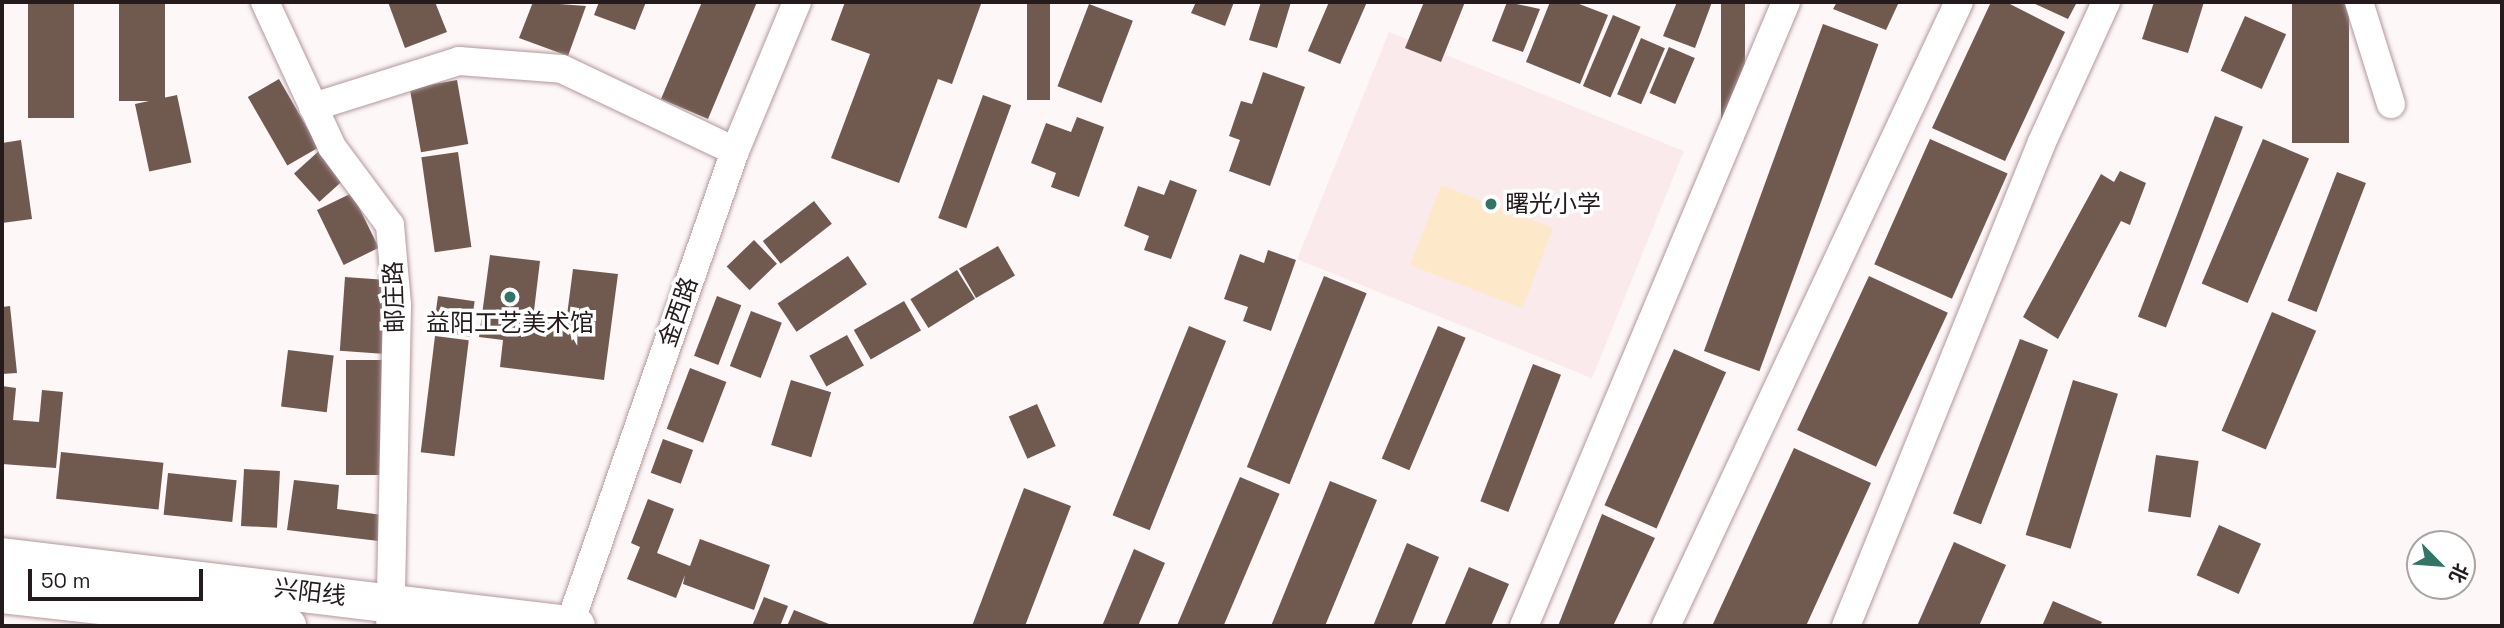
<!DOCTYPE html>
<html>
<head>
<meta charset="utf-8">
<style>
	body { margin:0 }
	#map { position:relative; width:2504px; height:628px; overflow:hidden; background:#fdf7f8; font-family:"Space Grotesk","Noto Sans SC",sans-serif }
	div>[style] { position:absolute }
	.built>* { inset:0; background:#faeaec; transform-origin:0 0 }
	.green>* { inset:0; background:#fde8ca; transform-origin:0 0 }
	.building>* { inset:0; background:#705a50; transform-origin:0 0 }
	.roads { filter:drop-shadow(0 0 2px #b3989b) drop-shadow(0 0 2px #b3989b) }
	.minor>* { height:28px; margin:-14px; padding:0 14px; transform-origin:14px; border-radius:14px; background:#fff }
	.highway>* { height:38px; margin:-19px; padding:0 19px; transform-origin:19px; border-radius:19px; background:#fff }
	.dots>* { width:19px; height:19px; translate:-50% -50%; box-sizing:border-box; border:4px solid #fff; border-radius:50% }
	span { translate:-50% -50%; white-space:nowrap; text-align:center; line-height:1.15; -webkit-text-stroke:7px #fff; paint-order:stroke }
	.poi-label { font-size:24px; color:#251b1c }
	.left { translate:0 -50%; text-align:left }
	.street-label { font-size:24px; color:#251b1c }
	.frame { position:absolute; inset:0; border:4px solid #251b1c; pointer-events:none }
	.north { position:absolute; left:2406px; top:530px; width:70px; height:70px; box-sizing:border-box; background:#fff; border:2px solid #a8a4a4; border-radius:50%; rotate:115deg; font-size:19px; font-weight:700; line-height:28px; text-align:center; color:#251b1c }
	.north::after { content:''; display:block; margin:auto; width:24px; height:32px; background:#327567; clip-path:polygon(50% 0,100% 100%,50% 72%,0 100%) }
	.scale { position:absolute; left:28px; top:569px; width:175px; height:32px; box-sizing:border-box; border:4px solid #251b1c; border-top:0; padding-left:9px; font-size:21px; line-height:24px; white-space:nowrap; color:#251b1c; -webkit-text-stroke:5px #fff; paint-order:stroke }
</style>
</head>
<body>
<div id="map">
	<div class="built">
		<div style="left:1389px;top:32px;width:318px;height:245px;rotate:22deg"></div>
	</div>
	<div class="green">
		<div style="left:1441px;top:185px;width:120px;height:86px;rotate:21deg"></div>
	</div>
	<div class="building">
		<div style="left:28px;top:2px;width:46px;height:116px"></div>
		<div style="left:119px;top:2px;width:46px;height:99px"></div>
		<div style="clip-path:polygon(388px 2px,435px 2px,447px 32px,405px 48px)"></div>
		<div style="clip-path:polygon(533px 2px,586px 6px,568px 56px,519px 38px)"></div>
		<div style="clip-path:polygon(599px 2px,646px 2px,635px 30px,594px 15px)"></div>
		<div style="clip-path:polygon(702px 2px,757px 2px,708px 119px,661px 99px)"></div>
		<div style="clip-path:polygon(845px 2px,981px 4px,952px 84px,938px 79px,899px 183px,831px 158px,870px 54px,831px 40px)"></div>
		<div style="left:1027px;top:2px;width:23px;height:98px"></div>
		<div style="clip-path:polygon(1196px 2px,1234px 2px,1225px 26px,1191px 13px)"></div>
		<div style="clip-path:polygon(1261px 2px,1291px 2px,1277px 48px,1249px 40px)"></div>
		<div style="clip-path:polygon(1329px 2px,1367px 2px,1340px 64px,1308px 51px)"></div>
		<div style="clip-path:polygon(1424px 2px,1465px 2px,1441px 62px,1405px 48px)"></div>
		<div style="clip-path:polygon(1507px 2px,1540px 9px,1523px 52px,1492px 41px)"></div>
		<div style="clip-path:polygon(1550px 2px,1574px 2px,1608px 15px,1580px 84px,1526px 62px)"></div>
		<div style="clip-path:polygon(1677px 2px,1712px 2px,1695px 48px,1663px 36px)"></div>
		<div style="left:1721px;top:2px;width:24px;height:136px"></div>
		<div style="clip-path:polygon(1837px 2px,1899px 2px,1886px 30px,1833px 9px)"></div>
		<div style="clip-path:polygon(1991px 2px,2006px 2px,2065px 32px,2005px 161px,1932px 128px)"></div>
		<div style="clip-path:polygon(2031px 2px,2077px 2px,2068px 19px)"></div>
		<div style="clip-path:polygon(2154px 2px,2204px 2px,2188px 53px,2142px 39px)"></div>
		<div style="left:2292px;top:2px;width:57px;height:141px"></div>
		<div style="left:1089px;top:4px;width:47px;height:88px;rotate:21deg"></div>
		<div style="left:1613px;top:15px;width:30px;height:77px;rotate:23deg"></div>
		<div style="left:2245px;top:16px;width:45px;height:60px;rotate:24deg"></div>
		<div style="left:1823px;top:24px;width:59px;height:348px;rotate:20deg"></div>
		<div style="left:1641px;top:38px;width:26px;height:61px;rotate:23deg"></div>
		<div style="left:1669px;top:47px;width:28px;height:50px;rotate:23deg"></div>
		<div style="clip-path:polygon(1263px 72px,1305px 87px,1270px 186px,1229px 171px,1240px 140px,1229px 136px,1241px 101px,1252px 104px)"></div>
		<div style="left:279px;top:79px;width:79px;height:36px;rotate:60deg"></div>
		<div style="left:457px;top:80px;width:65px;height:48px;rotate:80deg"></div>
		<div style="left:177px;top:95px;width:69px;height:43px;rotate:78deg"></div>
		<div style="left:983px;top:95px;width:30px;height:131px;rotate:20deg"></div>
		<div style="left:2215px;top:116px;width:30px;height:215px;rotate:21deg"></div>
		<div style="clip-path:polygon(1077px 117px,1104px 127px,1079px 197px,1051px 187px,1056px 173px,1031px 163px,1046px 123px,1071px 132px)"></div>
		<div style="left:1930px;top:139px;width:85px;height:137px;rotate:24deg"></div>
		<div style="left:2263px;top:139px;width:50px;height:157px;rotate:23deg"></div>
		<div style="clip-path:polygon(21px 140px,32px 219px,2px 223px,2px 143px)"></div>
		<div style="left:320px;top:150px;width:38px;height:35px;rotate:48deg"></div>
		<div style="left:458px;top:152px;width:96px;height:37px;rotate:82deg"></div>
		<div style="clip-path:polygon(2120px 171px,2146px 183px,2130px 225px,2121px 221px,2058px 339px,2023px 317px,2101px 174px,2114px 182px)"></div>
		<div style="left:2337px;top:172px;width:31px;height:138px;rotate:21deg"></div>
		<div style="clip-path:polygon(1170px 180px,1197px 190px,1171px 259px,1144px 250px,1149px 236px,1124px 226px,1138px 186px,1164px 195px)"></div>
		<div style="left:352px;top:193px;width:61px;height:39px;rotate:64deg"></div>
		<div style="left:814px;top:201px;width:29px;height:65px;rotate:52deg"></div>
		<div style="left:754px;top:240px;width:33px;height:38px;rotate:46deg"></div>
		<div style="left:998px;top:246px;width:34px;height:45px;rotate:60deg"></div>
		<div style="clip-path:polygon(1268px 250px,1296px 260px,1271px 331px,1243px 321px,1248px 307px,1224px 299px,1240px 254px,1264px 263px)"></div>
		<div style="clip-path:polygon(490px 255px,540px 261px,533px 319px,566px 323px,573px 269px,618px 274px,604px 380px,500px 367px,503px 340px,479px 337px)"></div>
		<div style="left:848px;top:256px;width:34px;height:85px;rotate:56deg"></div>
		<div style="left:957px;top:270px;width:34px;height:55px;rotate:58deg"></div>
		<div style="left:1324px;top:276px;width:46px;height:206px;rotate:22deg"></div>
		<div style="left:1869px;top:276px;width:87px;height:170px;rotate:25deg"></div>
		<div style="left:345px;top:277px;width:42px;height:74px;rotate:4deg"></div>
		<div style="left:438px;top:296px;width:37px;height:36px;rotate:8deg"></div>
		<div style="left:717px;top:296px;width:26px;height:64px;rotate:21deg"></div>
		<div style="left:904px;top:301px;width:34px;height:58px;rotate:60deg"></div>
		<div style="clip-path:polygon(10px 306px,17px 373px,2px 374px,2px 307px)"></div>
		<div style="left:751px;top:311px;width:33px;height:59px;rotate:21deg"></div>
		<div style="left:2272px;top:312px;width:48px;height:129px;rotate:23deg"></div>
		<div style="left:1189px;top:326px;width:40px;height:204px;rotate:22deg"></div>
		<div style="left:1438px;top:326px;width:30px;height:144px;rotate:23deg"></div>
		<div style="left:847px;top:335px;width:35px;height:43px;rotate:61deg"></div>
		<div style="left:435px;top:336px;width:34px;height:117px;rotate:7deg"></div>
		<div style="left:2020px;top:339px;width:30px;height:187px;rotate:21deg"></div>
		<div style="left:1674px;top:349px;width:57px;height:171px;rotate:24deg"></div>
		<div style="left:288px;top:350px;width:46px;height:57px;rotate:7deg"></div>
		<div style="left:346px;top:360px;width:43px;height:115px"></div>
		<div style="left:1533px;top:364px;width:30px;height:147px;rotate:21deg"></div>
		<div style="left:690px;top:368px;width:39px;height:65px;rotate:21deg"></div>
		<div style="left:791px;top:380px;width:42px;height:68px;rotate:17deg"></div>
		<div style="left:2073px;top:380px;width:47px;height:162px;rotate:17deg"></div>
		<div style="clip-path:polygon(2px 386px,16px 388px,13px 420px,39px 422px,42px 390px,63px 392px,56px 468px,2px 464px)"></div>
		<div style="left:1037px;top:404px;width:46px;height:31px;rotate:66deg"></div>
		<div style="left:663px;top:439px;width:32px;height:36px;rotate:20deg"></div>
		<div style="clip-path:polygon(1794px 448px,1871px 483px,1806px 626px,1712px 626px)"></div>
		<div style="left:61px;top:452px;width:103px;height:47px;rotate:6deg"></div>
		<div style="left:2156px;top:455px;width:43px;height:57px;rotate:8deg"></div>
		<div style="left:244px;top:469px;width:36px;height:57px;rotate:3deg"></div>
		<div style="left:168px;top:473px;width:69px;height:42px;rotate:6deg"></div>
		<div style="left:1240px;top:477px;width:43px;height:161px;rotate:23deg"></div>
		<div style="clip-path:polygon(294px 480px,339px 485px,337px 509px,390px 516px,387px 542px,287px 530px)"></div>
		<div style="clip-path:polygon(1330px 481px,1377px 500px,1325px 626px,1271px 626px)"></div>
		<div style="clip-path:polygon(1024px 488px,1071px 506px,1025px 626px,972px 626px)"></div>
		<div style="clip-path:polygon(648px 499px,674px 509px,657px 553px,690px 566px,700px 539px,770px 565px,754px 610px,683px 584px,685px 575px,676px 598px,627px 579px,640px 547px,631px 543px)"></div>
		<div style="clip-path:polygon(1602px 514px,1655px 538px,1613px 626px,1558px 626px)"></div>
		<div style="left:2219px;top:525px;width:46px;height:55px;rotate:24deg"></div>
		<div style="clip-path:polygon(1954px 542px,2006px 565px,1979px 626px,1917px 626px)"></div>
		<div style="clip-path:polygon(1407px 543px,1439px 557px,1411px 626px,1373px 626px)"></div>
		<div style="clip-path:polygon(1134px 549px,1165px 563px,1138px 626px,1102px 626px)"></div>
		<div style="clip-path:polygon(1469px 567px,1509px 584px,1491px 626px,1444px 626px)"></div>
		<div style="clip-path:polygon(764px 597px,788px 606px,780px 626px,752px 626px)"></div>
		<div style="clip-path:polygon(2053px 601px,2102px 622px,2100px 626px,2042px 626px)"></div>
		<div style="clip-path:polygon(794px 610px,834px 626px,787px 626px)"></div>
	</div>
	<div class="roads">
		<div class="minor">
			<div style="left:265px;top:2px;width:160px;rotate:65.2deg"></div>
			<div style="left:332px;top:147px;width:97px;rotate:53.4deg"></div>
			<div style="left:390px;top:225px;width:80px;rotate:85deg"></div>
			<div style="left:397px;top:305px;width:321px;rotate:91.2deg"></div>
			<div style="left:2359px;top:2px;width:107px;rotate:72.6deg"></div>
			<div style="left:313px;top:107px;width:153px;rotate:-17.5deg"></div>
			<div style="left:459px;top:61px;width:103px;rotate:4.4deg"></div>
			<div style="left:562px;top:69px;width:191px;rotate:25.4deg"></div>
			<div style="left:569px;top:626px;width:503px;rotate:-70.74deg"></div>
			<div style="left:735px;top:151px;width:161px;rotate:-67.4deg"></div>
			<div style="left:1524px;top:626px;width:677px;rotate:-67.22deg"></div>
			<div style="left:1666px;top:626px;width:689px;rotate:-64.85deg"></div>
			<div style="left:1846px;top:626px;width:522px;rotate:-67.95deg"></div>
			<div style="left:2042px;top:142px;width:154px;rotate:-65.4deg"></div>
		</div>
		<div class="highway">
			<div style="left:2px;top:557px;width:578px;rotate:6.85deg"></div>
			<div style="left:2px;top:594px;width:287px;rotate:6.4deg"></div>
		</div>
	</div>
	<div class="dots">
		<div style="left:1491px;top:204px;background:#327567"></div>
		<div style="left:510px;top:297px;background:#327567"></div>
	</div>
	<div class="poi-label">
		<span class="left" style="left:1505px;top:204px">曙光小学</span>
		<span style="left:510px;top:323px">益阳工艺美术馆</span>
	</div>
	<div class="street-label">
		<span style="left:394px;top:297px;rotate:-92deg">邮庄路</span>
		<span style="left:678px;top:312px;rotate:-71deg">金西路</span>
		<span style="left:310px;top:592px;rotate:7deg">兴阳线</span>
	</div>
	<div class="frame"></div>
	<div class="north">北</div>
	<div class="scale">50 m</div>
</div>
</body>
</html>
